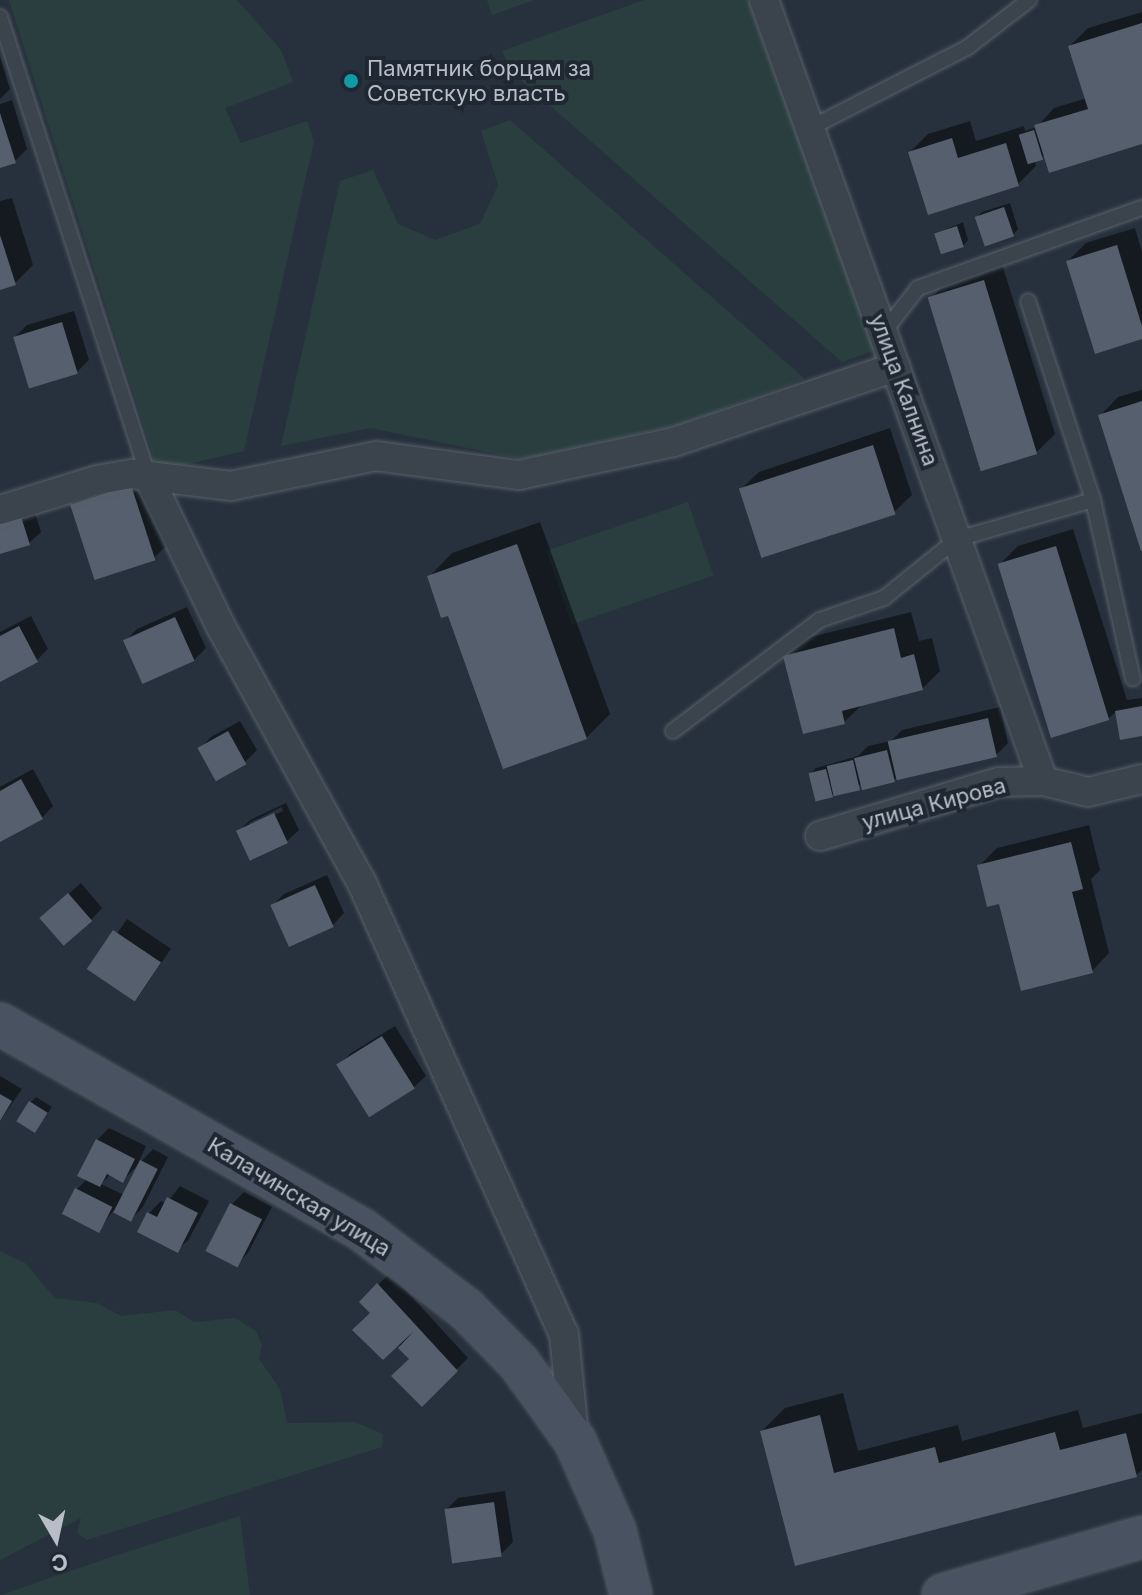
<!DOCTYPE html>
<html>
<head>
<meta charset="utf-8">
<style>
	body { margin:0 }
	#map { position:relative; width:1142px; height:1595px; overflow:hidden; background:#27313d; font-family:Inter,sans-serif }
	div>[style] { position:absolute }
	.green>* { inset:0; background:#2a3e3f; transform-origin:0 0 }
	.shadow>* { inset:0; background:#0007; transform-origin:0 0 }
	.building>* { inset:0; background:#555f6d; transform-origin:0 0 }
	.roads { filter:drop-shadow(0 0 2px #58616b) drop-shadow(0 0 2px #58616b) }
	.lane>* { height:14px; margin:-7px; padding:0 7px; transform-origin:7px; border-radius:7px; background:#3b434d }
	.street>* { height:28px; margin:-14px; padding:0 14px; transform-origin:14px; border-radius:14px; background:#3b434d }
	.secondary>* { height:40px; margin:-20px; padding:0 20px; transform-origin:20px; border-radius:20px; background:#495260 }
	.dots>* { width:22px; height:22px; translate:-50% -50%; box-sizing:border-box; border:4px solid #1f2832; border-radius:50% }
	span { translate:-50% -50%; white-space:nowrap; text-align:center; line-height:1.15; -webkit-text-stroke:8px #1f2832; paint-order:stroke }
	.poi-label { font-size:22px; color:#b7bec8 }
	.left { translate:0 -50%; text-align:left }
	.street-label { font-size:22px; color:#b7bec8 }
	.north { position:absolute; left:16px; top:1499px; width:80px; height:80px; -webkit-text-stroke:6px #1f2832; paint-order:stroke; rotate:171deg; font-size:22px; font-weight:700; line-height:32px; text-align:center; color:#b7bec8 }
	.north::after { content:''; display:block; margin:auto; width:28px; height:36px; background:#b7bec8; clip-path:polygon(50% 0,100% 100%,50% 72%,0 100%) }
</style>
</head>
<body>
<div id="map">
	<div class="green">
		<div style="clip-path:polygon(9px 0,237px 0,281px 50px,293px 82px,225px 108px,241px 143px,307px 121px,314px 141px,244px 451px,158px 471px)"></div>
		<div style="clip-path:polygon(487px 0,534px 0,492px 15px)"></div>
		<div style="clip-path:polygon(644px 0,748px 0,877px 350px,842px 362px,512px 72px,502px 51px)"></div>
		<div style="clip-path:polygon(510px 120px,805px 379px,677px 425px,521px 459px,371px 428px,281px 446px,340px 181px,373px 170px,398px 224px,435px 240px,480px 224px,498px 185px,481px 131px)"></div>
		<div style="left:688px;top:502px;width:78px;height:150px;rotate:71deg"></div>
		<div style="clip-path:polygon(0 1251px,25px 1263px,55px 1298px,97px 1303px,121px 1316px,175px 1310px,194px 1322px,235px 1318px,256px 1331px,262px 1345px,259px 1359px,280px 1389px,287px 1423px,355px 1422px,383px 1434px,382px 1447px,87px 1540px,77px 1533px,81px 1518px,0 1560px)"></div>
		<div style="clip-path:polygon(240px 1516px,250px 1595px,1px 1595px,111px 1557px)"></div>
	</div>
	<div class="shadow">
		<div style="clip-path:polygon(1142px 12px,1142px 142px,1046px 155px,1035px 161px,1036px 166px,1018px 184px,910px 152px,928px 134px,970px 121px,976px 141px,1024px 126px,1025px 131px,1037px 127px,1054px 108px,1087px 98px,1070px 46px,1088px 28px)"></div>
		<div style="clip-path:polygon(0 57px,10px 89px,0 99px)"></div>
		<div style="clip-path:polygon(12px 100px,27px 149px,15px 161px,0 166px,0 104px)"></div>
		<div style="clip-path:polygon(12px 198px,33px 265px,15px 283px,0 288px,0 201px)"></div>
		<div style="clip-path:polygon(1010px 203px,1018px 229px,1013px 235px,977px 217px,982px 212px)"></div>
		<div style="clip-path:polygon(963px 222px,968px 240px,963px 246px,936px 234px)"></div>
		<div style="clip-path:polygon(1135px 228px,1142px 252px,1142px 337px,1068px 261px,1086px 243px)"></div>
		<div style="clip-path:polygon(1002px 264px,1055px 434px,1037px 452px,930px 299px,948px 281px)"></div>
		<div style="clip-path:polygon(74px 311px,89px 360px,77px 372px,15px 337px,27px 325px)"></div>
		<div style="clip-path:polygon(1142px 390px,1142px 547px,1101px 415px,1118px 397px)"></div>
		<div style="clip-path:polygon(890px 428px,912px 495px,894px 512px,741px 489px,759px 472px)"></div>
		<div style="clip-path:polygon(149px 468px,172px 540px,154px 558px,72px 504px,90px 486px)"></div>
		<div style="clip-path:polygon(31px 500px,41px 532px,29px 543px,0 552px)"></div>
		<div style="clip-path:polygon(540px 522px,610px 714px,586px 738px,449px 613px,429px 577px,452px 553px)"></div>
		<div style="clip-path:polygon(1073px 529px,1127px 700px,1142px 698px,1142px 734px,1117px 711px,1109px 718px,1000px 564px,1018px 546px)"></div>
		<div style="clip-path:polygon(187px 607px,206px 648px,194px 660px,125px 641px,137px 629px)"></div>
		<div style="clip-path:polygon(911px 612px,919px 641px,932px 638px,940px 671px,922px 689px,863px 704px,844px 722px,785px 657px,803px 639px)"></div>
		<div style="clip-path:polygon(31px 616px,48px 649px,36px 661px,0 680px,0 632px)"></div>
		<div style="clip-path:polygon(1000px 707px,1008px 743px,996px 755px,898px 776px,894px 780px,862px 784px,832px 795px,810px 774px,816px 768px,858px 756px,868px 746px,891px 741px,902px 730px)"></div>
		<div style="clip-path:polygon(240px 721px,257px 750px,245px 762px,200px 749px,211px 737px)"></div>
		<div style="clip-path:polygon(33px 769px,53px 806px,42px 818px,0 840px,0 787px)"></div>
		<div style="clip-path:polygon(evenodd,286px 803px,299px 830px,287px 841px,238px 832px,250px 820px,286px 803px,282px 807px,283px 811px,249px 827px,249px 823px,282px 807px)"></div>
		<div style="clip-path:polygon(1089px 825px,1100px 870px,1091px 879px,1109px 953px,1092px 971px,1000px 901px,979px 866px,997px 848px)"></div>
		<div style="clip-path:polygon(327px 875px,344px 913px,333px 925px,273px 905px,284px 894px)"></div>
		<div style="clip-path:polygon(81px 883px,102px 908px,91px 920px,54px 907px)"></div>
		<div style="left:127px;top:919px;width:53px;height:61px;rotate:34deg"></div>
		<div style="clip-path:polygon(395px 1026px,426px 1076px,414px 1087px,339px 1065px,351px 1053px)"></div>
		<div style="clip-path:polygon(0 1076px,22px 1089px,0 1121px)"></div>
		<div style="clip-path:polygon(36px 1097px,52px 1107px,36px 1130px,30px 1103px)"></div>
		<div style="clip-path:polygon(evenodd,109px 1128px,146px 1146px,137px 1166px,153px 1149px,168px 1157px,143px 1207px,131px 1219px,114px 1210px,98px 1230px,77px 1189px,87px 1179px,97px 1140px,109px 1128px,139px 1164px,124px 1195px,101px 1184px,111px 1174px,123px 1180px,139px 1164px)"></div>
		<div style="clip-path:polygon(180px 1186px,209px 1201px,189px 1239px,177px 1251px,139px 1231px,149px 1213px,161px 1201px,166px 1204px)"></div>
		<div style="clip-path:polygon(244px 1192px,272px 1207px,248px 1253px,236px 1265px,232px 1204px)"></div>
		<div style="clip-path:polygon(390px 1273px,468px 1358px,422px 1404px,411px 1359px,361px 1302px)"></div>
		<div style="clip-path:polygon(843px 1393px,858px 1451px,958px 1425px,962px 1441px,1078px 1410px,1083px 1428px,1142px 1413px,1142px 1470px,1136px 1475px,796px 1564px,762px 1431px,785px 1408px)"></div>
		<div style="clip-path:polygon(505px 1491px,513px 1542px,501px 1554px,446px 1510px,458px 1498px)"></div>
	</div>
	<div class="building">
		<div style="clip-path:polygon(1142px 23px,1142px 144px,1049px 173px,1034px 125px,1088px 109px,1068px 46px)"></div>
		<div style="clip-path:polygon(0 113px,16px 163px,0 168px)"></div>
		<div style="left:1034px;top:130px;width:31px;height:16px;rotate:73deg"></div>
		<div style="clip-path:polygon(952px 138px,958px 158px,1006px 143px,1019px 186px,928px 215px,908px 152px)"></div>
		<div style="left:1004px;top:207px;width:31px;height:31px;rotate:71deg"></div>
		<div style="left:957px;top:226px;width:22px;height:24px;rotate:72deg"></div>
		<div style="clip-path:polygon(0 235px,16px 285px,0 290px)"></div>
		<div style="clip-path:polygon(1117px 245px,1142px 326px,1142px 339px,1095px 354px,1066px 261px)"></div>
		<div style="left:984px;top:280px;width:182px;height:59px;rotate:73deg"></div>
		<div style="left:62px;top:322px;width:54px;height:51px;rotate:73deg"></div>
		<div style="clip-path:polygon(1142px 401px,1142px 551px,1141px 551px,1098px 415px)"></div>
		<div style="left:873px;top:445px;width:73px;height:141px;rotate:72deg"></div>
		<div style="left:131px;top:485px;width:79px;height:64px;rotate:72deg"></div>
		<div style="clip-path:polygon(19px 510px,30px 545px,0 554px,0 516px)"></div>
		<div style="clip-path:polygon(517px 544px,587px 739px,503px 769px,448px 616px,441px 618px,427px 576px)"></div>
		<div style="left:1056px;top:546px;width:182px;height:61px;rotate:73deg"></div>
		<div style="left:175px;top:617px;width:48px;height:57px;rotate:66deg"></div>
		<div style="clip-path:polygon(19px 626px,38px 662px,0 682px,0 636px)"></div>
		<div style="clip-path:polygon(894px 628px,901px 658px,914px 654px,923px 690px,842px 711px,845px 724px,803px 734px,783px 656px)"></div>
		<div style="clip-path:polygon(1142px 706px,1142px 736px,1120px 740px,1115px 711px)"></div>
		<div style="left:988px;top:718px;width:40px;height:103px;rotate:77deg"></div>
		<div style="left:228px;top:731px;width:38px;height:35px;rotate:61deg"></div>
		<div style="left:887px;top:750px;width:33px;height:34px;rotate:76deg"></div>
		<div style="left:853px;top:760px;width:31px;height:27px;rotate:77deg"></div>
		<div style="left:826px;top:769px;width:29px;height:18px;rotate:76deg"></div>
		<div style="clip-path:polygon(21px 779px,43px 819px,0 842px,0 791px)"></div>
		<div style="left:274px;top:813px;width:33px;height:42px;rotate:65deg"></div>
		<div style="clip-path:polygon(1071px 842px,1083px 889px,1072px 892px,1093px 973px,1021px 991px,999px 904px,987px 907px,977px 865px)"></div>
		<div style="left:315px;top:885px;width:46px;height:49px;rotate:66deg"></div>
		<div style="left:68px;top:893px;width:37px;height:38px;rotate:49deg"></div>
		<div style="left:113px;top:930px;width:58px;height:47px;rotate:34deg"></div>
		<div style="left:382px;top:1036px;width:62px;height:54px;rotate:58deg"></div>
		<div style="clip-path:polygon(0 1094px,12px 1101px,0 1121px)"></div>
		<div style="left:29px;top:1101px;width:22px;height:24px;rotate:32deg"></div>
		<div style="clip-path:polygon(96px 1139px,135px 1159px,123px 1183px,107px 1174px,100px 1187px,77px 1176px)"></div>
		<div style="left:140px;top:1160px;width:20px;height:59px;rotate:27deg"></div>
		<div style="left:75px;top:1188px;width:42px;height:29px;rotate:27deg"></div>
		<div style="clip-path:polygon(167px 1197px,198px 1213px,178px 1253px,137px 1232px,147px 1212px,157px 1217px)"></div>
		<div style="left:230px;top:1203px;width:36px;height:54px;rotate:27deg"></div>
		<div style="clip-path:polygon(377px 1283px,458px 1371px,422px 1407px,391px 1376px,409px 1359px,398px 1348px,414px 1331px,383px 1360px,352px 1330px,370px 1313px,359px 1302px)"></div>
		<div style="clip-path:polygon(820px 1415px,834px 1473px,935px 1447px,939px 1463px,1055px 1432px,1060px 1450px,1126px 1433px,1137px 1477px,795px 1566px,760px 1431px)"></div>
		<div style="left:494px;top:1502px;width:55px;height:50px;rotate:82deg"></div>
	</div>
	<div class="roads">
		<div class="lane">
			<div style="left:0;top:17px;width:482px;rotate:72.1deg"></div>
			<div style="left:810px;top:128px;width:178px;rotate:-27.1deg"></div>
			<div style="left:968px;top:47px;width:77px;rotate:-37.6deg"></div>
			<div style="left:884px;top:332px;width:56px;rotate:-52.3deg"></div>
			<div style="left:918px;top:288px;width:238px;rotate:-19.7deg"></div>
			<div style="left:1093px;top:500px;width:183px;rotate:77.4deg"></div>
			<div style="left:673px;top:731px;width:184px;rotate:-37.1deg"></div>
			<div style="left:820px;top:620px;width:68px;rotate:-19deg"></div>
			<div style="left:884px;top:598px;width:94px;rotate:-38.9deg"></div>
			<div style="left:957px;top:539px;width:141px;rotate:-16deg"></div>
			<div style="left:1093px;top:500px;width:209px;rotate:-108.1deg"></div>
		</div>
		<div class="street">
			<div style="left:764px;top:0;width:829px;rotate:70.34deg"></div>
			<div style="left:148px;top:476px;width:165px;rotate:64.2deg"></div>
			<div style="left:220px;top:625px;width:292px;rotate:61.2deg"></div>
			<div style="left:361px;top:881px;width:496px;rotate:65.9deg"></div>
			<div style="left:564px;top:1334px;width:102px;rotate:84.4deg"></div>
			<div style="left:0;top:510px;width:102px;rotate:-17.2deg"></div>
			<div style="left:97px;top:480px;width:36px;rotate:-10deg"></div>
			<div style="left:132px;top:474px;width:100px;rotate:6.9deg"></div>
			<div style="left:231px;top:486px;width:148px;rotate:-11.7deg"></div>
			<div style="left:376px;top:456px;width:144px;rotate:7.6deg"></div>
			<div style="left:519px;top:475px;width:158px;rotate:-12deg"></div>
			<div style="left:674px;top:442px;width:234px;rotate:-18.7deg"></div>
			<div style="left:820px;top:836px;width:187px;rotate:-16.8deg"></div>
			<div style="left:999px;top:782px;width:44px;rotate:-1.3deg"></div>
			<div style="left:1043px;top:781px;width:46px;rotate:13.7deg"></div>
			<div style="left:1088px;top:792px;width:56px;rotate:-13.5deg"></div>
		</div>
		<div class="secondary">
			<div style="left:0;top:1024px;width:415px;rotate:29.6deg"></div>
			<div style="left:361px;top:1229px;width:132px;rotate:37.3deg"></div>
			<div style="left:466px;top:1309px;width:76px;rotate:45.5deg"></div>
			<div style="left:519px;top:1363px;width:96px;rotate:54.3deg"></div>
			<div style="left:575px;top:1441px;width:98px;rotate:66deg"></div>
			<div style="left:615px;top:1531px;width:66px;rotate:76deg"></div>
			<div style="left:943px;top:1595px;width:207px;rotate:-16.2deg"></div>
		</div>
	</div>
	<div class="dots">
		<div style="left:351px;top:81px;background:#0f9aa8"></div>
	</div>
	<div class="poi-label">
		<span class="left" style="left:367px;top:81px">Памятник борцам за<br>Советскую власть</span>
	</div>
	<div class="street-label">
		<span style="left:904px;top:390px;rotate:70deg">улица Калнина</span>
		<span style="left:934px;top:804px;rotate:-15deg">улица Кирова</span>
		<span style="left:299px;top:1197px;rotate:31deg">Калачинская улица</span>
	</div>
	<div class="north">С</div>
</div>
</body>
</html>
